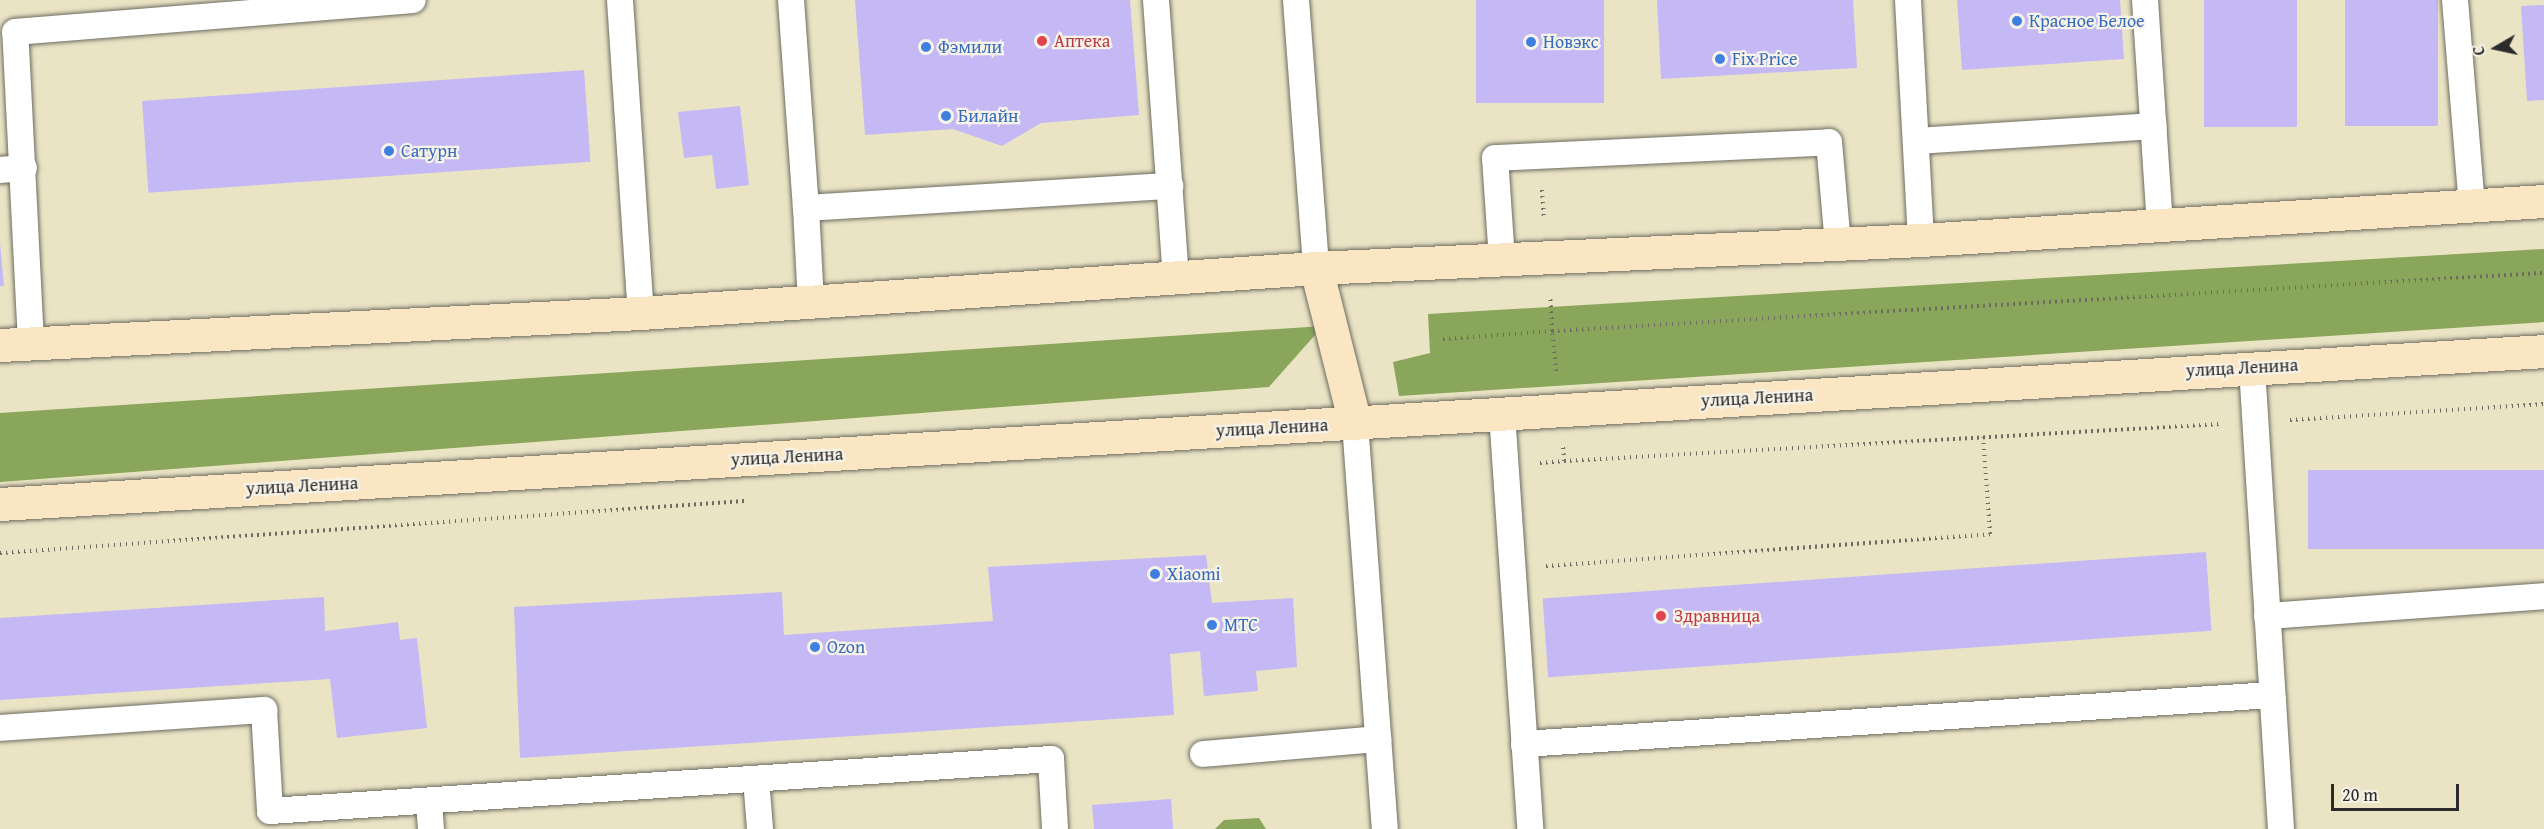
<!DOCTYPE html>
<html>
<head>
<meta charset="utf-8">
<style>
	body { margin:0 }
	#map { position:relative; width:2544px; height:829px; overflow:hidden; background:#eae4c5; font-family:"Gentium Book Plus",serif }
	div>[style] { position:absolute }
	.forest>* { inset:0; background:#8aa65a }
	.building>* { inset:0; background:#c4b8f5; transform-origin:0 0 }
	.path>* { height:4px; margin-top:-2px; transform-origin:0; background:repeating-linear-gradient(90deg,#6e6c61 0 1.5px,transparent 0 6px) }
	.roads { filter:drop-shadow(0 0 2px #6e6c61) drop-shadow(0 0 2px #6e6c61) }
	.lane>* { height:26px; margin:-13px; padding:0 13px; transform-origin:13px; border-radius:13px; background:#fff }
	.secondary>* { height:33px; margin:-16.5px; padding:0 16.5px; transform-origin:16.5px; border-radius:16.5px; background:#fbe6c4 }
	.dots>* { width:16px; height:16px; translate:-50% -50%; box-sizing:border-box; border:3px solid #f7f3e8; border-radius:50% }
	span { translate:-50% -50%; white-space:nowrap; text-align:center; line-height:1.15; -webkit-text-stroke:4.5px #f7f3e8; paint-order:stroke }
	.shop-label { font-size:18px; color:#366cbe }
	.left { translate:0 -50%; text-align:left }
	.health-label { font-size:18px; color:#be3a42 }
	.street-label { font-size:18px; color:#2b2b2b }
	.north { position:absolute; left:2466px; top:18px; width:60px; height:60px; -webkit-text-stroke:4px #f7f3e8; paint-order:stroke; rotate:261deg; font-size:16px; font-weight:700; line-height:24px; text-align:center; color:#2b2b2b }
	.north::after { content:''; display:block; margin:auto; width:21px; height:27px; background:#2b2b2b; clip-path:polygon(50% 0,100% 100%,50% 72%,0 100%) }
	.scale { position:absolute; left:2331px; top:784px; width:128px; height:27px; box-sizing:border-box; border:3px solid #2b2b2b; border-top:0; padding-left:8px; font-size:18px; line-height:21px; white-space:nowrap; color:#2b2b2b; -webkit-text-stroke:4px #f7f3e8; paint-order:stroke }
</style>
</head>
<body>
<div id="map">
	<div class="forest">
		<div style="clip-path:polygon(2544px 249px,2544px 322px,1399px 396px,1393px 362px,1430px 353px,1428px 314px)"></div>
		<div style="clip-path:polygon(1323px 326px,1269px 387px,0 482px,0 413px)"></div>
		<div style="clip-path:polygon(1259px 818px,1266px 829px,1215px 829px,1224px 820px)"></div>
	</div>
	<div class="building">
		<div style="clip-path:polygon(855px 0,1130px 0,1139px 115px,1041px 123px,1002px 146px,953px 129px,865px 135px)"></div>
		<div style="left:1476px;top:0;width:128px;height:103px"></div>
		<div style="clip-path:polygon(1657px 0,1853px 0,1857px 68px,1661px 79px)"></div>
		<div style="clip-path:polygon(1957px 0,2120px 0,2124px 59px,1962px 70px)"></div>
		<div style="left:2204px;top:0;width:93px;height:127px"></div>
		<div style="left:2345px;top:0;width:93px;height:126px"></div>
		<div style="clip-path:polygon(2544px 5px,2544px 100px,2527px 101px,2521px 6px)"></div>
		<div style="left:584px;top:70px;width:92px;height:443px;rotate:86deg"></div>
		<div style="clip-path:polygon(740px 106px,749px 185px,716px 189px,712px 155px,684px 158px,678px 112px)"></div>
		<div style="clip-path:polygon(0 243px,4px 286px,0 286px)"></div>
		<div style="left:2544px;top:470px;width:79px;height:236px;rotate:90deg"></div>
		<div style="left:2206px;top:552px;width:79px;height:665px;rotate:86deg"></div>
		<div style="clip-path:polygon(1206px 555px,1212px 603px,1293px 598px,1297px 667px,1256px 671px,1258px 691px,1204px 696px,1200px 651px,1170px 654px,1174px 715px,520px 758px,514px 607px,782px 592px,784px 635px,993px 621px,988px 567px)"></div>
		<div style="clip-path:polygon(324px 597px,325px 631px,398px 622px,400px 640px,417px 638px,427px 728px,337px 738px,330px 679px,0 700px,0 618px)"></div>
		<div style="clip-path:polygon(1171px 799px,1173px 829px,1094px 829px,1092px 805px)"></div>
	</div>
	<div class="path">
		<div style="left:1542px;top:190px;width:28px;rotate:86deg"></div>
		<div style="left:1443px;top:339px;width:109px;rotate:-4.2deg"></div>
		<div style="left:1552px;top:331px;width:36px;rotate:-93deg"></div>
		<div style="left:1556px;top:371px;width:40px;rotate:-95.7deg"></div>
		<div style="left:1552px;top:331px;width:994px;rotate:-3.35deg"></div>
		<div style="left:2290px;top:420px;width:255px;rotate:-3.6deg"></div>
		<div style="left:1564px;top:461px;width:657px;rotate:-3.23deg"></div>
		<div style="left:1540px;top:463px;width:24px;rotate:-5deg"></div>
		<div style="left:1564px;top:461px;width:14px;rotate:-94deg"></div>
		<div style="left:0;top:553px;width:746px;rotate:-4deg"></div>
		<div style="left:1546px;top:566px;width:445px;rotate:-4.1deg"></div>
		<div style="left:1990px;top:534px;width:97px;rotate:-94.1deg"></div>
	</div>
	<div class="roads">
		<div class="lane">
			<div style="left:620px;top:0;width:314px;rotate:86.2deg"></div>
			<div style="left:791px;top:0;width:209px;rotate:85.9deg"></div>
			<div style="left:806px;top:208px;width:365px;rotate:-3.5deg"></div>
			<div style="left:1156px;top:0;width:277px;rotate:85.9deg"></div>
			<div style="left:1296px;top:0;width:269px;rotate:85.7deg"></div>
			<div style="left:1908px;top:0;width:240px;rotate:86.9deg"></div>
			<div style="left:2145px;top:0;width:225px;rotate:86.2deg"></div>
			<div style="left:2455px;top:0;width:206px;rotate:85.3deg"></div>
			<div style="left:1917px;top:141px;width:237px;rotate:-3.6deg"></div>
			<div style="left:0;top:170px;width:24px;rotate:-5deg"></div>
			<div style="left:806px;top:208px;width:95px;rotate:87deg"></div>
			<div style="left:1502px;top:260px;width:102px;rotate:-93.9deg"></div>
			<div style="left:1495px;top:158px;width:334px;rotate:-2.7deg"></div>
			<div style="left:1829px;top:142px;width:102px;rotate:85deg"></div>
			<div style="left:31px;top:343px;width:311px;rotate:-92.9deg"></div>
			<div style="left:15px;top:32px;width:399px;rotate:-4.6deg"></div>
			<div style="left:2252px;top:368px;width:462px;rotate:86.4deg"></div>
			<div style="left:1502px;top:413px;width:417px;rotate:86.1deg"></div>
			<div style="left:1355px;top:423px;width:407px;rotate:85.8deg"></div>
			<div style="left:2267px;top:616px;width:278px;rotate:-4.1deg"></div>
			<div style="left:0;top:728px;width:265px;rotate:-3.9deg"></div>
			<div style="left:264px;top:710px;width:101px;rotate:86.6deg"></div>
			<div style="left:270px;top:811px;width:783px;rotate:-3.81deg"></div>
			<div style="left:1051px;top:759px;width:70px;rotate:86.7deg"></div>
			<div style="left:1524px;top:744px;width:750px;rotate:-3.75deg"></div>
			<div style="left:1203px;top:754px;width:176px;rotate:-4.9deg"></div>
			<div style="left:756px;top:779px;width:50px;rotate:85.4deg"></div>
			<div style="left:429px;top:801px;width:28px;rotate:86deg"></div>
		</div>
		<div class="secondary">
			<div style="left:1316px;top:268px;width:160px;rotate:75.9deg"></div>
			<div style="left:0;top:345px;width:642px;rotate:-2.86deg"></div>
			<div style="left:641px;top:313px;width:676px;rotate:-3.81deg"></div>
			<div style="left:1316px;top:268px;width:606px;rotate:-2.65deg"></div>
			<div style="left:1921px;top:240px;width:624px;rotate:-3.58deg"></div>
			<div style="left:0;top:504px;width:2549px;rotate:-3.44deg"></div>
		</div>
	</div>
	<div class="dots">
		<div style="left:2017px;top:21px;background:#3f7fe0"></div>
		<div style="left:1042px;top:41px;background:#e0444e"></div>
		<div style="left:1531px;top:42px;background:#3f7fe0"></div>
		<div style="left:926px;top:47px;background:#3f7fe0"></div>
		<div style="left:1720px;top:59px;background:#3f7fe0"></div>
		<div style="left:946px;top:116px;background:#3f7fe0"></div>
		<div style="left:389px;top:151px;background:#3f7fe0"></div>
		<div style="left:1155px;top:574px;background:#3f7fe0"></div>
		<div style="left:1661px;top:616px;background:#e0444e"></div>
		<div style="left:1212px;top:625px;background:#3f7fe0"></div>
		<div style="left:815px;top:647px;background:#3f7fe0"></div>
	</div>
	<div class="shop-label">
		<span class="left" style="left:2029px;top:21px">Красное Белое</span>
		<span class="left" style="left:1543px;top:42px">Новэкс</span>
		<span class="left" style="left:938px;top:47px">Фэмили</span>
		<span class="left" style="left:1732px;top:59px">Fix Price</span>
		<span class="left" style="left:958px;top:116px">Билайн</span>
		<span class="left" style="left:401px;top:151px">Сатурн</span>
		<span class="left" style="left:1167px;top:574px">Xiaomi</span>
		<span class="left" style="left:1224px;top:625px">МТС</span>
		<span class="left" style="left:827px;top:647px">Ozon</span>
	</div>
	<div class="health-label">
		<span class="left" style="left:1054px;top:41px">Аптека</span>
		<span class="left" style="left:1674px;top:616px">Здравница</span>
	</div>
	<div class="street-label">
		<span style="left:2242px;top:368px;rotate:-3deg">улица Ленина</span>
		<span style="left:1757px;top:398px;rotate:-3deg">улица Ленина</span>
		<span style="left:1272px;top:428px;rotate:-3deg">улица Ленина</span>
		<span style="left:787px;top:457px;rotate:-3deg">улица Ленина</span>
		<span style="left:302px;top:486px;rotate:-3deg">улица Ленина</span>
	</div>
	<div class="north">С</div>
	<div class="scale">20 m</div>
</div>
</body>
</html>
